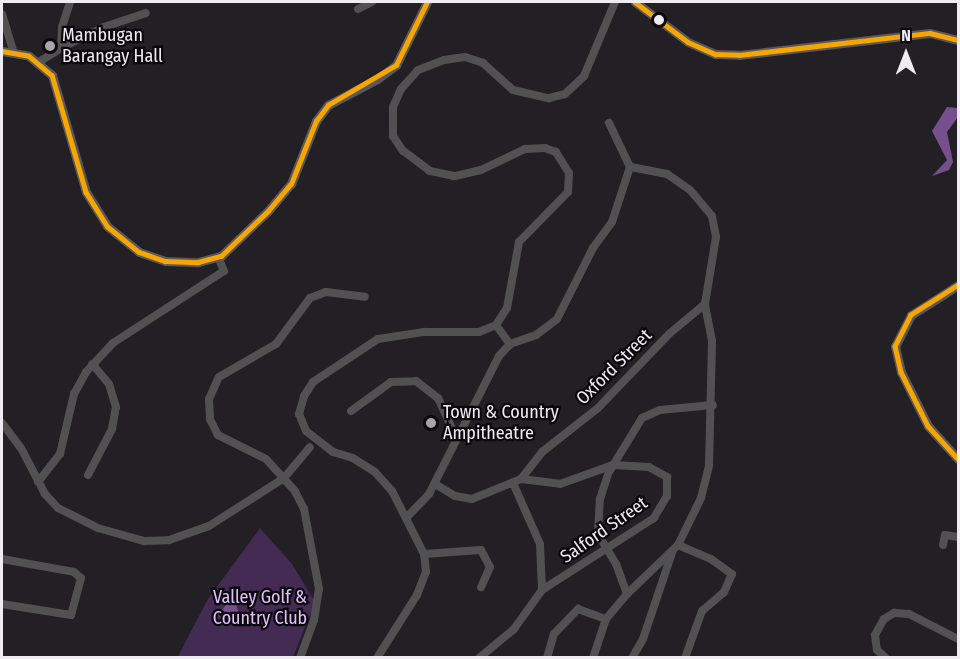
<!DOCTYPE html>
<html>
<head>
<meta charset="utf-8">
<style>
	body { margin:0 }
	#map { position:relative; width:960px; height:659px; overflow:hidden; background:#221f25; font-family:"Fira Sans Condensed",sans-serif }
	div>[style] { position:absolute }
	.green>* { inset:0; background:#432b53 }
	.water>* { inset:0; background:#75508d }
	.minor>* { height:8px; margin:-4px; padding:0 4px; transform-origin:4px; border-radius:4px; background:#525152 }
	.major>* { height:9px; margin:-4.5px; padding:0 4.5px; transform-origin:4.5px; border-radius:4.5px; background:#5a585b }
	.bus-1>* { height:4.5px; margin:-2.25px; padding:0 2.25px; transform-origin:2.25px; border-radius:2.25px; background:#f7a600 }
	.dots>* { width:16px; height:16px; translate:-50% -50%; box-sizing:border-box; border:3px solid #0b080d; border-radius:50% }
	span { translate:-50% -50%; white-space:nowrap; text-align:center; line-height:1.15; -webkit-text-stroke:4.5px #0b080d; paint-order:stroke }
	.poi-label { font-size:18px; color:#efebf2 }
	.left { translate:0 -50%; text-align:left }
	.street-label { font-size:18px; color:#efebf2 }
	.park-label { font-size:18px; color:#e0c0f8 }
	.frame { position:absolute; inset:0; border:3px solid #efebf2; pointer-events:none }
	.north { position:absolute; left:876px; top:24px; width:60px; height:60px; -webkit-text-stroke:4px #0b080d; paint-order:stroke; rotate:0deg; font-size:16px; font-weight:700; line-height:24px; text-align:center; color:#efebf2 }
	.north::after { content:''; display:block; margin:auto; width:21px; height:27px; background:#efebf2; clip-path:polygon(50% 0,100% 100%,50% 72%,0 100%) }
</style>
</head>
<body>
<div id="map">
	<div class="green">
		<div style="clip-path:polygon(260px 528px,292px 564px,315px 602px,293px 657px,177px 658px,208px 599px)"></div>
	</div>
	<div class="water">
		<div style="clip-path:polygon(947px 107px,958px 108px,958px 117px,947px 132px,953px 162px,949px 170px,932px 176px,947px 160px,932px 131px)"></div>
		<div style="clip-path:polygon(229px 600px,236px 604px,241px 622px,230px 622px,218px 616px)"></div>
	</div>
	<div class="minor">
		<div style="left:358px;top:9px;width:16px;rotate:-27deg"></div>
		<div style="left:2px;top:14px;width:39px;rotate:73deg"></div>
		<div style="left:61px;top:48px;width:48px;rotate:-26deg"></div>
		<div style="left:104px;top:27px;width:44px;rotate:-18.4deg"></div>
		<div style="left:39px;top:62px;width:26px;rotate:-32deg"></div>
		<div style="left:61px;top:48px;width:21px;rotate:-87deg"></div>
		<div style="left:62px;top:27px;width:26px;rotate:-72deg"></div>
		<div style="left:496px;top:325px;width:24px;rotate:54deg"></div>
		<div style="left:351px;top:411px;width:49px;rotate:-35.9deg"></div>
		<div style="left:391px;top:382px;width:25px;rotate:-2deg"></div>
		<div style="left:416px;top:381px;width:28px;rotate:38deg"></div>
		<div style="left:438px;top:398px;width:43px;rotate:65.2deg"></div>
		<div style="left:2px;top:423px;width:31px;rotate:53deg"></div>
		<div style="left:21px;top:448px;width:52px;rotate:62.4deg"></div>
		<div style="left:45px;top:494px;width:19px;rotate:47deg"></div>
		<div style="left:58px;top:508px;width:45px;rotate:26.6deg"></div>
		<div style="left:98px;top:528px;width:48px;rotate:15.8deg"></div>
		<div style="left:144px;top:541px;width:25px;rotate:-2deg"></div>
		<div style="left:169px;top:540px;width:42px;rotate:-19.3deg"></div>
		<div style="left:209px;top:526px;width:89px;rotate:-32.6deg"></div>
		<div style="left:284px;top:478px;width:40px;rotate:-50deg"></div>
		<div style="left:88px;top:475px;width:52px;rotate:-62.4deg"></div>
		<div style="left:112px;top:429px;width:22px;rotate:-80deg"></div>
		<div style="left:116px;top:407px;width:24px;rotate:-107deg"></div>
		<div style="left:109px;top:384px;width:26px;rotate:-130deg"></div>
		<div style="left:521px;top:479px;width:34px;rotate:-52deg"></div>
		<div style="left:542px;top:452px;width:71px;rotate:-38.2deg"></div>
		<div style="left:598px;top:408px;width:103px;rotate:-46.2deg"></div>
		<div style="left:669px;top:334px;width:47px;rotate:-39.8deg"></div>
		<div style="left:38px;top:482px;width:36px;rotate:-52deg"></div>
		<div style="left:60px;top:454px;width:62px;rotate:-76.9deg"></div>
		<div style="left:74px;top:394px;width:25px;rotate:-61deg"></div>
		<div style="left:86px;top:372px;width:40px;rotate:-47deg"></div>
		<div style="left:113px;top:343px;width:132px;rotate:-33deg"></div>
		<div style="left:224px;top:271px;width:15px;rotate:-113deg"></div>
		<div style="left:435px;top:484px;width:23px;rotate:31deg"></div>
		<div style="left:455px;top:496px;width:17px;rotate:10deg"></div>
		<div style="left:472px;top:499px;width:53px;rotate:-22.2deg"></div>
		<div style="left:521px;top:479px;width:39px;rotate:7deg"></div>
		<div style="left:560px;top:484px;width:56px;rotate:-19.7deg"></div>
		<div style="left:613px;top:465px;width:36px;rotate:3deg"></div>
		<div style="left:649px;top:467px;width:21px;rotate:29deg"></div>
		<div style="left:667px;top:477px;width:19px;rotate:90deg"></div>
		<div style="left:667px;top:496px;width:26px;rotate:121deg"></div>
		<div style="left:654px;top:518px;width:133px;rotate:147.3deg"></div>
		<div style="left:407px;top:517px;width:32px;rotate:-46deg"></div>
		<div style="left:429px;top:494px;width:155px;rotate:-63.1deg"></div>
		<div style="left:499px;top:356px;width:16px;rotate:-47deg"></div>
		<div style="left:510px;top:344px;width:28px;rotate:-19deg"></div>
		<div style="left:536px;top:335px;width:26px;rotate:-37deg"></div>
		<div style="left:557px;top:319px;width:80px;rotate:-63.1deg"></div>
		<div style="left:593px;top:248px;width:32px;rotate:-54deg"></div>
		<div style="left:612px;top:222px;width:58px;rotate:-71.9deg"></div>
		<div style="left:630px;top:167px;width:49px;rotate:-115.5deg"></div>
		<div style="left:678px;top:545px;width:36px;rotate:23deg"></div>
		<div style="left:711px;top:559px;width:26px;rotate:36deg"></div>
		<div style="left:732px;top:574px;width:20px;rotate:114deg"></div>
		<div style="left:724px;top:592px;width:29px;rotate:139deg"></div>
		<div style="left:702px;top:611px;width:50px;rotate:109.9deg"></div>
		<div style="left:943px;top:545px;width:10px;rotate:-79deg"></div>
		<div style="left:945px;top:535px;width:13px;rotate:9deg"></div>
		<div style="left:424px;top:554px;width:57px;rotate:-4deg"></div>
		<div style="left:481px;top:550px;width:19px;rotate:62deg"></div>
		<div style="left:490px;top:567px;width:22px;rotate:114deg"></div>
		<div style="left:2px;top:559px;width:73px;rotate:10.2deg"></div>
		<div style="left:74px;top:572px;width:9px;rotate:41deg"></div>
		<div style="left:81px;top:578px;width:38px;rotate:105deg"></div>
		<div style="left:71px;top:615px;width:70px;rotate:-170.9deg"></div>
		<div style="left:627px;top:594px;width:32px;rotate:-110deg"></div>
		<div style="left:616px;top:564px;width:35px;rotate:-121deg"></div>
		<div style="left:598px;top:534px;width:35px;rotate:-87deg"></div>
		<div style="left:600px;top:499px;width:28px;rotate:-72deg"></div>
		<div style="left:609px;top:472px;width:63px;rotate:-58.6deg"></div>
		<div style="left:642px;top:418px;width:20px;rotate:-24deg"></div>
		<div style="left:660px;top:410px;width:53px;rotate:-5.4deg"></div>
		<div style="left:300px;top:658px;width:40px;rotate:-69.8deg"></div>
		<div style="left:314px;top:620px;width:31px;rotate:-81deg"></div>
		<div style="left:319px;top:589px;width:81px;rotate:-100.6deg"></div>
		<div style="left:304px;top:509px;width:20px;rotate:-117deg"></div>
		<div style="left:295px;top:491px;width:43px;rotate:-132.2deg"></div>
		<div style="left:266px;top:459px;width:54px;rotate:-153.4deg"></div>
		<div style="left:218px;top:435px;width:18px;rotate:-117deg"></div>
		<div style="left:210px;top:419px;width:20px;rotate:-93deg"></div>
		<div style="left:209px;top:399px;width:24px;rotate:-66deg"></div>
		<div style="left:219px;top:377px;width:66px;rotate:-30.1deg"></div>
		<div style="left:276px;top:344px;width:57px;rotate:-53.5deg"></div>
		<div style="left:310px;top:298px;width:17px;rotate:-21deg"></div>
		<div style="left:326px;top:292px;width:39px;rotate:7deg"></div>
		<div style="left:377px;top:658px;width:75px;rotate:-57.6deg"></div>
		<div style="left:417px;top:595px;width:25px;rotate:-69deg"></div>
		<div style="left:426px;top:572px;width:18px;rotate:-96deg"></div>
		<div style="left:424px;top:554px;width:71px;rotate:-116.9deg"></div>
		<div style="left:392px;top:491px;width:25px;rotate:-132deg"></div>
		<div style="left:375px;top:472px;width:26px;rotate:-148deg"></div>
		<div style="left:353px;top:458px;width:21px;rotate:-163deg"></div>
		<div style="left:333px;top:452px;width:34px;rotate:-142deg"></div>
		<div style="left:306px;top:431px;width:18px;rotate:-112deg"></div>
		<div style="left:299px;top:414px;width:19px;rotate:-74deg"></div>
		<div style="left:304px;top:396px;width:17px;rotate:-57deg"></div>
		<div style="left:313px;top:382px;width:78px;rotate:-33.5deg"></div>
		<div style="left:378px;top:339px;width:47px;rotate:-8.7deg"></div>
		<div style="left:424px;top:332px;width:55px"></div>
		<div style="left:479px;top:332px;width:18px;rotate:-22deg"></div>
		<div style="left:496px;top:325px;width:20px;rotate:-57deg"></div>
		<div style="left:507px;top:308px;width:67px;rotate:-79.7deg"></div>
		<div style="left:519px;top:242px;width:70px;rotate:-45.6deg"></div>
		<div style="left:568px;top:192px;width:19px;rotate:-87deg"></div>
		<div style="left:569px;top:173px;width:25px;rotate:-122deg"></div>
		<div style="left:556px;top:152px;width:12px;rotate:-160deg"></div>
		<div style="left:545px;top:148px;width:20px;rotate:177deg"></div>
		<div style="left:525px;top:149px;width:49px;rotate:154.5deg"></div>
		<div style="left:481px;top:170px;width:28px;rotate:167deg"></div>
		<div style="left:454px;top:176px;width:25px;rotate:-168deg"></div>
		<div style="left:430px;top:171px;width:34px;rotate:-143deg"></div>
		<div style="left:403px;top:151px;width:18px;rotate:-124deg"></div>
		<div style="left:393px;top:136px;width:29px;rotate:-90deg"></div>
		<div style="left:393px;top:107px;width:20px;rotate:-66deg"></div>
		<div style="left:401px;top:89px;width:25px;rotate:-48deg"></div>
		<div style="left:418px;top:70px;width:28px;rotate:-21deg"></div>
		<div style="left:444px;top:60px;width:21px;rotate:-8deg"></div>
		<div style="left:465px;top:57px;width:19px;rotate:18deg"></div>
		<div style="left:483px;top:63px;width:40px;rotate:42deg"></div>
		<div style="left:513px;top:90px;width:37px;rotate:13deg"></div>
		<div style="left:549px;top:98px;width:16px;rotate:-14deg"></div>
		<div style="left:565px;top:94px;width:26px;rotate:-43deg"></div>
		<div style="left:584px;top:76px;width:80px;rotate:-67.3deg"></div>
		<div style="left:479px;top:658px;width:45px;rotate:-39.6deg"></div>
		<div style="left:514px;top:629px;width:48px;rotate:-54.3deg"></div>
		<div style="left:542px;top:590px;width:46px;rotate:-92.5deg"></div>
		<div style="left:540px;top:544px;width:67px;rotate:-113.9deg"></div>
		<div style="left:547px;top:658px;width:25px;rotate:-74deg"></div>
		<div style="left:554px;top:634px;width:35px;rotate:-46deg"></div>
		<div style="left:578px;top:609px;width:30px;rotate:20deg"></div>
		<div style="left:593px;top:658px;width:41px;rotate:-71.6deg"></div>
		<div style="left:606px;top:619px;width:33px;rotate:-50deg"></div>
		<div style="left:627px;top:594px;width:71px;rotate:-43.9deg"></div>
		<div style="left:678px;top:545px;width:52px;rotate:-63.9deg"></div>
		<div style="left:701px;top:498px;width:34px;rotate:-76deg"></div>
		<div style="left:709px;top:465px;width:124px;rotate:-88.6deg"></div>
		<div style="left:712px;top:341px;width:38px;rotate:-101deg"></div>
		<div style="left:705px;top:304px;width:68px;rotate:-80.7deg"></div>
		<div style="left:716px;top:237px;width:21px;rotate:-101deg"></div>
		<div style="left:712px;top:216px;width:34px;rotate:-130deg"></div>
		<div style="left:690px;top:190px;width:28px;rotate:-145deg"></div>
		<div style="left:667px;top:174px;width:38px;rotate:-169deg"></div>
		<div style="left:632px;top:658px;width:22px;rotate:-60deg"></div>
		<div style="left:643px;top:639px;width:91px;rotate:-71.4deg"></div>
		<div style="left:886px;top:658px;width:12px;rotate:-138deg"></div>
		<div style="left:877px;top:650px;width:15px;rotate:-98deg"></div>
		<div style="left:875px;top:635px;width:18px;rotate:-61deg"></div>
		<div style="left:884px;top:619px;width:12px;rotate:-31deg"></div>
		<div style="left:894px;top:613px;width:15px;rotate:4deg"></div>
		<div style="left:909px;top:614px;width:55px;rotate:27deg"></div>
	</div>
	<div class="major">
		<div style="left:635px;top:2px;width:66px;rotate:37deg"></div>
		<div style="left:688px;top:42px;width:30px;rotate:24deg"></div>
		<div style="left:715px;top:54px;width:24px;rotate:2deg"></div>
		<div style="left:739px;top:55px;width:192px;rotate:-6.6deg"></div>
		<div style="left:930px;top:33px;width:29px;rotate:14deg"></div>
		<div style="left:2px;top:51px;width:27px;rotate:10deg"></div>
		<div style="left:29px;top:56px;width:30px;rotate:40deg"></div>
		<div style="left:52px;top:75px;width:122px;rotate:73.8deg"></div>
		<div style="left:86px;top:192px;width:40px;rotate:58deg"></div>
		<div style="left:107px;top:226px;width:41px;rotate:39.1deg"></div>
		<div style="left:139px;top:252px;width:28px;rotate:19deg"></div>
		<div style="left:165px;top:261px;width:33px;rotate:2deg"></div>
		<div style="left:198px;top:262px;width:24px;rotate:-15deg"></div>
		<div style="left:221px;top:256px;width:65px;rotate:-43.8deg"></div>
		<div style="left:268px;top:211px;width:35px;rotate:-50deg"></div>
		<div style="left:291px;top:184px;width:68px;rotate:-68.4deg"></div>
		<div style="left:316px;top:121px;width:20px;rotate:-53deg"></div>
		<div style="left:328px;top:105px;width:55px;rotate:-28deg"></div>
		<div style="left:377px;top:79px;width:24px;rotate:-36deg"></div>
		<div style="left:396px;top:65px;width:70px;rotate:-63.8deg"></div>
		<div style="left:958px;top:285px;width:56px;rotate:147.4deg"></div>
		<div style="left:911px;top:315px;width:35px;rotate:117deg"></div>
		<div style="left:895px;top:346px;width:27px;rotate:77deg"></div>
		<div style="left:901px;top:372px;width:60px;rotate:63.4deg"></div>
		<div style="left:928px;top:426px;width:45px;rotate:47.7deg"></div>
	</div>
	<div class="bus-1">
		<div style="left:635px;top:2px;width:66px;rotate:37deg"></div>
		<div style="left:688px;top:42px;width:30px;rotate:24deg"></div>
		<div style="left:715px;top:54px;width:24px;rotate:2deg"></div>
		<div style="left:739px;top:55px;width:192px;rotate:-6.6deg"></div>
		<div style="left:930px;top:33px;width:29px;rotate:14deg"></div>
		<div style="left:2px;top:51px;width:27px;rotate:10deg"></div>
		<div style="left:29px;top:56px;width:30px;rotate:40deg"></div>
		<div style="left:52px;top:75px;width:122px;rotate:73.8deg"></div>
		<div style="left:86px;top:192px;width:40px;rotate:58deg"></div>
		<div style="left:107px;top:226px;width:41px;rotate:39.1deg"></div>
		<div style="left:139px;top:252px;width:28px;rotate:19deg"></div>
		<div style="left:165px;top:261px;width:33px;rotate:2deg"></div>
		<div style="left:198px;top:262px;width:24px;rotate:-15deg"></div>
		<div style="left:221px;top:256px;width:65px;rotate:-43.8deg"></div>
		<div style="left:268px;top:211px;width:35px;rotate:-50deg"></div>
		<div style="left:291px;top:184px;width:68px;rotate:-68.4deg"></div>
		<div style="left:316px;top:121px;width:20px;rotate:-53deg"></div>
		<div style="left:328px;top:105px;width:79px;rotate:-30.5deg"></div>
		<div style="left:396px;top:65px;width:70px;rotate:-63.8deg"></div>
		<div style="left:958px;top:285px;width:56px;rotate:147.4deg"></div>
		<div style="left:911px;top:315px;width:35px;rotate:117deg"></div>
		<div style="left:895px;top:346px;width:27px;rotate:77deg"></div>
		<div style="left:901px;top:372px;width:60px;rotate:63.4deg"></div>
		<div style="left:928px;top:426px;width:45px;rotate:47.7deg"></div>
	</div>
	<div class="dots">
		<div style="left:659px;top:20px;background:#efebf2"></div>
		<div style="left:50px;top:46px;background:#a7a4aa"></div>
		<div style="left:431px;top:423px;background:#a7a4aa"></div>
	</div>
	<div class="poi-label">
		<span class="left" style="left:62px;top:46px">Mambugan<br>Barangay Hall</span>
		<span class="left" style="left:443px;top:423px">Town &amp; Country<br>Ampitheatre</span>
	</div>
	<div class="street-label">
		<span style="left:614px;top:367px;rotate:-45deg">Oxford Street</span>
		<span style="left:604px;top:530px;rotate:-35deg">Salford Street</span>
	</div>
	<div class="park-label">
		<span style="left:260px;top:608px">Valley Golf &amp;<br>Country Club</span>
	</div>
	<div class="frame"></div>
	<div class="north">N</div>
</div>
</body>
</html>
